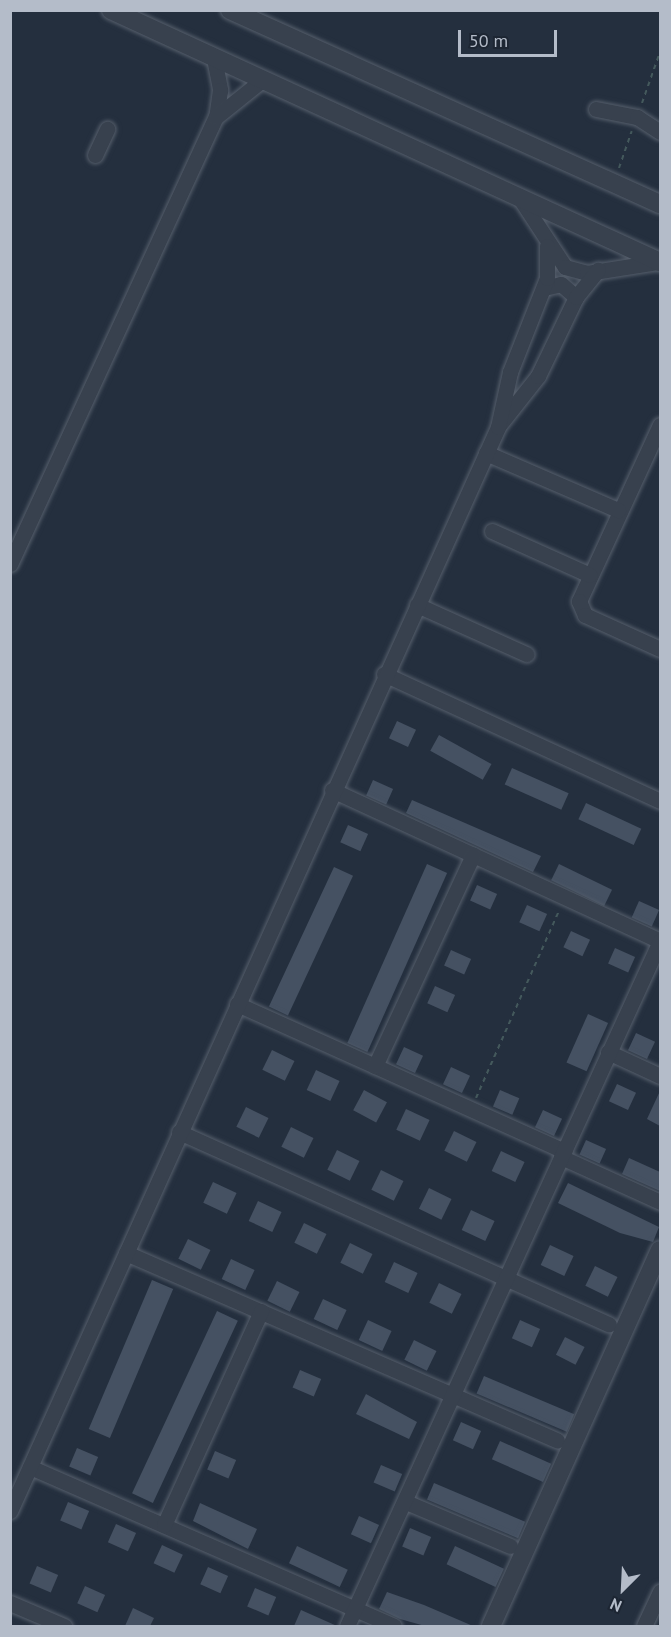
<!DOCTYPE html>
<html>
<head>
<meta charset="utf-8">
<style>
	body { margin:0 }
	#map { position:relative; width:671px; height:1637px; overflow:hidden; background:#242f3e; font-family:"PT Sans",sans-serif }
	div>[style] { position:absolute }
	.building>* { inset:0; background:#455162; transform-origin:0 0 }
	.path>* { height:2px; margin-top:-1px; transform-origin:0; background:repeating-linear-gradient(90deg,#44595c 0 4.5px,transparent 0 9px) }
	.roads { filter:drop-shadow(0 0 2px #565f6c) drop-shadow(0 0 2px #565f6c) }
	.minor>* { height:15px; margin:-7.5px; padding:0 7.5px; transform-origin:7.5px; border-radius:7.5px; background:#38414e }
	.tertiary>* { height:18px; margin:-9px; padding:0 9px; transform-origin:9px; border-radius:9px; background:#38414e }
	span { translate:-50% -50%; white-space:nowrap; text-align:center; line-height:1.15; -webkit-text-stroke:4.5px #1d2633; paint-order:stroke }
	.frame { position:absolute; inset:0; border:12px solid #b4bcc9; pointer-events:none }
	.north { position:absolute; left:593px; top:1559px; width:60px; height:60px; -webkit-text-stroke:4px #1d2633; paint-order:stroke; rotate:204deg; font-size:16px; font-weight:700; line-height:24px; text-align:center; color:#b4bcc9 }
	.north::after { content:''; display:block; margin:auto; width:21px; height:27px; background:#b4bcc9; clip-path:polygon(50% 0,100% 100%,50% 72%,0 100%) }
	.scale { position:absolute; left:458px; top:30px; width:99px; height:27px; box-sizing:border-box; border:3px solid #b4bcc9; border-top:0; padding-left:8px; font-size:18px; line-height:21px; white-space:nowrap; color:#b4bcc9; -webkit-text-stroke:4px #1d2633; paint-order:stroke }
</style>
</head>
<body>
<div id="map">
	<div class="building">
		<div style="left:397px;top:721px;width:21px;height:19px;rotate:25deg"></div>
		<div style="left:439px;top:735px;width:60px;height:18px;rotate:29deg"></div>
		<div style="left:512px;top:768px;width:62px;height:18px;rotate:24deg"></div>
		<div style="left:373px;top:780px;width:22px;height:17px;rotate:24deg"></div>
		<div style="clip-path:polygon(412px 800px,541px 856px,533px 872px,406px 813px)"></div>
		<div style="left:586px;top:803px;width:61px;height:18px;rotate:25deg"></div>
		<div style="left:348px;top:825px;width:22px;height:19px;rotate:24deg"></div>
		<div style="left:427px;top:864px;width:22px;height:196px;rotate:24deg"></div>
		<div style="left:559px;top:864px;width:59px;height:18px;rotate:26deg"></div>
		<div style="left:334px;top:867px;width:21px;height:154px;rotate:25deg"></div>
		<div style="left:477px;top:885px;width:22px;height:17px;rotate:24deg"></div>
		<div style="left:639px;top:901px;width:22px;height:18px;rotate:24deg"></div>
		<div style="left:527px;top:905px;width:22px;height:19px;rotate:24deg"></div>
		<div style="left:571px;top:931px;width:21px;height:18px;rotate:25deg"></div>
		<div style="left:615px;top:948px;width:22px;height:17px;rotate:24deg"></div>
		<div style="left:451px;top:950px;width:22px;height:17px;rotate:24deg"></div>
		<div style="left:435px;top:986px;width:22px;height:19px;rotate:24deg"></div>
		<div style="left:588px;top:1014px;width:22px;height:53px;rotate:24deg"></div>
		<div style="left:636px;top:1033px;width:21px;height:19px;rotate:25deg"></div>
		<div style="left:404px;top:1047px;width:21px;height:19px;rotate:25deg"></div>
		<div style="left:272px;top:1050px;width:25px;height:22px;rotate:26deg"></div>
		<div style="left:451px;top:1067px;width:21px;height:19px;rotate:25deg"></div>
		<div style="left:316px;top:1070px;width:26px;height:22px;rotate:25deg"></div>
		<div style="left:617px;top:1084px;width:21px;height:19px;rotate:25deg"></div>
		<div style="left:364px;top:1090px;width:26px;height:23px;rotate:28deg"></div>
		<div style="left:500px;top:1090px;width:21px;height:18px;rotate:23deg"></div>
		<div style="clip-path:polygon(660px 1091px,660px 1126px,647px 1119px)"></div>
		<div style="left:246px;top:1107px;width:25px;height:22px;rotate:26deg"></div>
		<div style="left:406px;top:1109px;width:26px;height:23px;rotate:25deg"></div>
		<div style="left:543px;top:1110px;width:21px;height:19px;rotate:25deg"></div>
		<div style="left:291px;top:1127px;width:25px;height:22px;rotate:26deg"></div>
		<div style="left:454px;top:1131px;width:25px;height:22px;rotate:26deg"></div>
		<div style="left:586px;top:1140px;width:22px;height:16px;rotate:24deg"></div>
		<div style="left:337px;top:1150px;width:25px;height:22px;rotate:26deg"></div>
		<div style="left:501px;top:1151px;width:26px;height:22px;rotate:25deg"></div>
		<div style="clip-path:polygon(629px 1158px,660px 1172px,660px 1191px,622px 1174px)"></div>
		<div style="left:381px;top:1170px;width:25px;height:22px;rotate:26deg"></div>
		<div style="left:213px;top:1182px;width:26px;height:23px;rotate:25deg"></div>
		<div style="clip-path:polygon(568px 1183px,659px 1227px,653px 1242px,620px 1233px,558px 1203px)"></div>
		<div style="left:429px;top:1188px;width:25px;height:23px;rotate:26deg"></div>
		<div style="left:258px;top:1201px;width:26px;height:22px;rotate:25deg"></div>
		<div style="left:471px;top:1210px;width:26px;height:22px;rotate:25deg"></div>
		<div style="left:304px;top:1223px;width:25px;height:22px;rotate:26deg"></div>
		<div style="left:188px;top:1239px;width:25px;height:22px;rotate:26deg"></div>
		<div style="left:350px;top:1243px;width:25px;height:22px;rotate:26deg"></div>
		<div style="left:550px;top:1245px;width:26px;height:22px;rotate:25deg"></div>
		<div style="left:231px;top:1259px;width:26px;height:22px;rotate:25deg"></div>
		<div style="left:394px;top:1262px;width:26px;height:22px;rotate:25deg"></div>
		<div style="left:595px;top:1266px;width:25px;height:22px;rotate:26deg"></div>
		<div style="left:152px;top:1280px;width:23px;height:162px;rotate:23deg"></div>
		<div style="left:277px;top:1281px;width:25px;height:22px;rotate:26deg"></div>
		<div style="left:439px;top:1283px;width:25px;height:22px;rotate:26deg"></div>
		<div style="left:323px;top:1299px;width:26px;height:22px;rotate:25deg"></div>
		<div style="left:217px;top:1311px;width:23px;height:201px;rotate:25deg"></div>
		<div style="left:368px;top:1320px;width:26px;height:22px;rotate:25deg"></div>
		<div style="left:520px;top:1320px;width:22px;height:20px;rotate:24deg"></div>
		<div style="left:565px;top:1337px;width:22px;height:20px;rotate:27deg"></div>
		<div style="left:414px;top:1340px;width:25px;height:22px;rotate:26deg"></div>
		<div style="left:300px;top:1370px;width:23px;height:19px;rotate:23deg"></div>
		<div style="left:484px;top:1376px;width:98px;height:19px;rotate:23deg"></div>
		<div style="clip-path:polygon(366px 1394px,417px 1422px,409px 1439px,356px 1414px)"></div>
		<div style="left:461px;top:1422px;width:22px;height:20px;rotate:24deg"></div>
		<div style="left:500px;top:1441px;width:56px;height:20px;rotate:24deg"></div>
		<div style="left:77px;top:1448px;width:23px;height:20px;rotate:23deg"></div>
		<div style="left:215px;top:1451px;width:23px;height:20px;rotate:23deg"></div>
		<div style="left:381px;top:1465px;width:23px;height:19px;rotate:23deg"></div>
		<div style="left:434px;top:1483px;width:99px;height:18px;rotate:23deg"></div>
		<div style="left:68px;top:1502px;width:23px;height:20px;rotate:23deg"></div>
		<div style="clip-path:polygon(200px 1503px,257px 1529px,248px 1549px,193px 1521px)"></div>
		<div style="left:359px;top:1516px;width:22px;height:20px;rotate:24deg"></div>
		<div style="left:116px;top:1524px;width:22px;height:20px;rotate:24deg"></div>
		<div style="left:410px;top:1528px;width:23px;height:20px;rotate:23deg"></div>
		<div style="left:162px;top:1545px;width:23px;height:20px;rotate:25deg"></div>
		<div style="left:297px;top:1546px;width:56px;height:19px;rotate:25deg"></div>
		<div style="left:455px;top:1546px;width:54px;height:20px;rotate:25deg"></div>
		<div style="left:37px;top:1566px;width:23px;height:19px;rotate:23deg"></div>
		<div style="left:208px;top:1567px;width:22px;height:19px;rotate:24deg"></div>
		<div style="left:85px;top:1586px;width:22px;height:19px;rotate:24deg"></div>
		<div style="left:255px;top:1588px;width:23px;height:20px;rotate:23deg"></div>
		<div style="clip-path:polygon(387px 1592px,424px 1605px,473px 1626px,425px 1626px,400px 1619px,379px 1609px)"></div>
		<div style="clip-path:polygon(133px 1608px,154px 1618px,150px 1626px,125px 1626px)"></div>
		<div style="clip-path:polygon(301px 1610px,337px 1626px,294px 1626px)"></div>
	</div>
	<div class="path">
		<div style="left:642px;top:103px;width:54px;rotate:-70.6deg"></div>
		<div style="left:619px;top:168px;width:39px;rotate:-71deg"></div>
		<div style="left:476px;top:1098px;width:205px;rotate:-66.1deg"></div>
	</div>
	<div class="roads">
		<div class="minor">
			<div style="left:214px;top:58px;width:33px;rotate:79deg"></div>
			<div style="left:220px;top:90px;width:27px;rotate:98deg"></div>
			<div style="left:596px;top:109px;width:42px;rotate:11deg"></div>
			<div style="left:637px;top:117px;width:27px;rotate:33deg"></div>
			<div style="left:95px;top:155px;width:29px;rotate:-65deg"></div>
			<div style="left:521px;top:200px;width:80px;rotate:56.7deg"></div>
			<div style="left:565px;top:267px;width:23px;rotate:15deg"></div>
			<div style="left:587px;top:273px;width:71px;rotate:-8.9deg"></div>
			<div style="left:544px;top:288px;width:17px;rotate:-13deg"></div>
			<div style="left:561px;top:284px;width:20px;rotate:41deg"></div>
			<div style="left:500px;top:424px;width:61px;rotate:-51.6deg"></div>
			<div style="left:538px;top:376px;width:88px;rotate:-64.3deg"></div>
			<div style="left:576px;top:297px;width:35px;rotate:-51deg"></div>
			<div style="left:660px;top:425px;width:194px;rotate:114.7deg"></div>
			<div style="left:579px;top:601px;width:15px;rotate:67deg"></div>
			<div style="left:585px;top:615px;width:82px;rotate:24.4deg"></div>
			<div style="left:486px;top:453px;width:144px;rotate:23.4deg"></div>
			<div style="left:492px;top:531px;width:107px;rotate:24.2deg"></div>
			<div style="left:10px;top:564px;width:492px;rotate:-65.3deg"></div>
			<div style="left:216px;top:117px;width:59px;rotate:-38.8deg"></div>
			<div style="left:417px;top:605px;width:120px;rotate:24.2deg"></div>
			<div style="left:384px;top:674px;width:304px;rotate:24.7deg"></div>
			<div style="left:332px;top:790px;width:361px;rotate:24.7deg"></div>
			<div style="left:237px;top:1004px;width:359px;rotate:24.2deg"></div>
			<div style="left:608px;top:1052px;width:57px;rotate:24.8deg"></div>
			<div style="left:375px;top:1066px;width:233px;rotate:-65.1deg"></div>
			<div style="left:179px;top:1132px;width:471px;rotate:24.1deg"></div>
			<div style="left:561px;top:1157px;width:109px;rotate:24.4deg"></div>
			<div style="left:126px;top:1253px;width:470px;rotate:23.5deg"></div>
			<div style="left:30px;top:1467px;width:397px;rotate:23.6deg"></div>
			<div style="left:406px;top:1502px;width:113px;rotate:22.9deg"></div>
			<div style="left:10px;top:1511px;width:1189px;rotate:-65.76deg"></div>
			<div style="left:498px;top:427px;width:56px;rotate:-77.7deg"></div>
			<div style="left:510px;top:372px;width:101px;rotate:-68.5deg"></div>
			<div style="left:547px;top:278px;width:32px;rotate:-90deg"></div>
			<div style="left:164px;top:1525px;width:235px;rotate:-65.6deg"></div>
			<div style="left:10px;top:1603px;width:59px;rotate:23.1deg"></div>
			<div style="left:347px;top:1626px;width:753px;rotate:-65.44deg"></div>
			<div style="left:644px;top:1626px;width:38px;rotate:-65deg"></div>
		</div>
		<div class="tertiary">
			<div style="left:111px;top:10px;width:604px;rotate:24.66deg"></div>
			<div style="left:230px;top:10px;width:472px;rotate:24.3deg"></div>
			<div style="left:491px;top:1626px;width:412px;rotate:-65.8deg"></div>
		</div>
	</div>
	<div class="frame"></div>
	<div class="north">N</div>
	<div class="scale">50 m</div>
</div>
</body>
</html>
